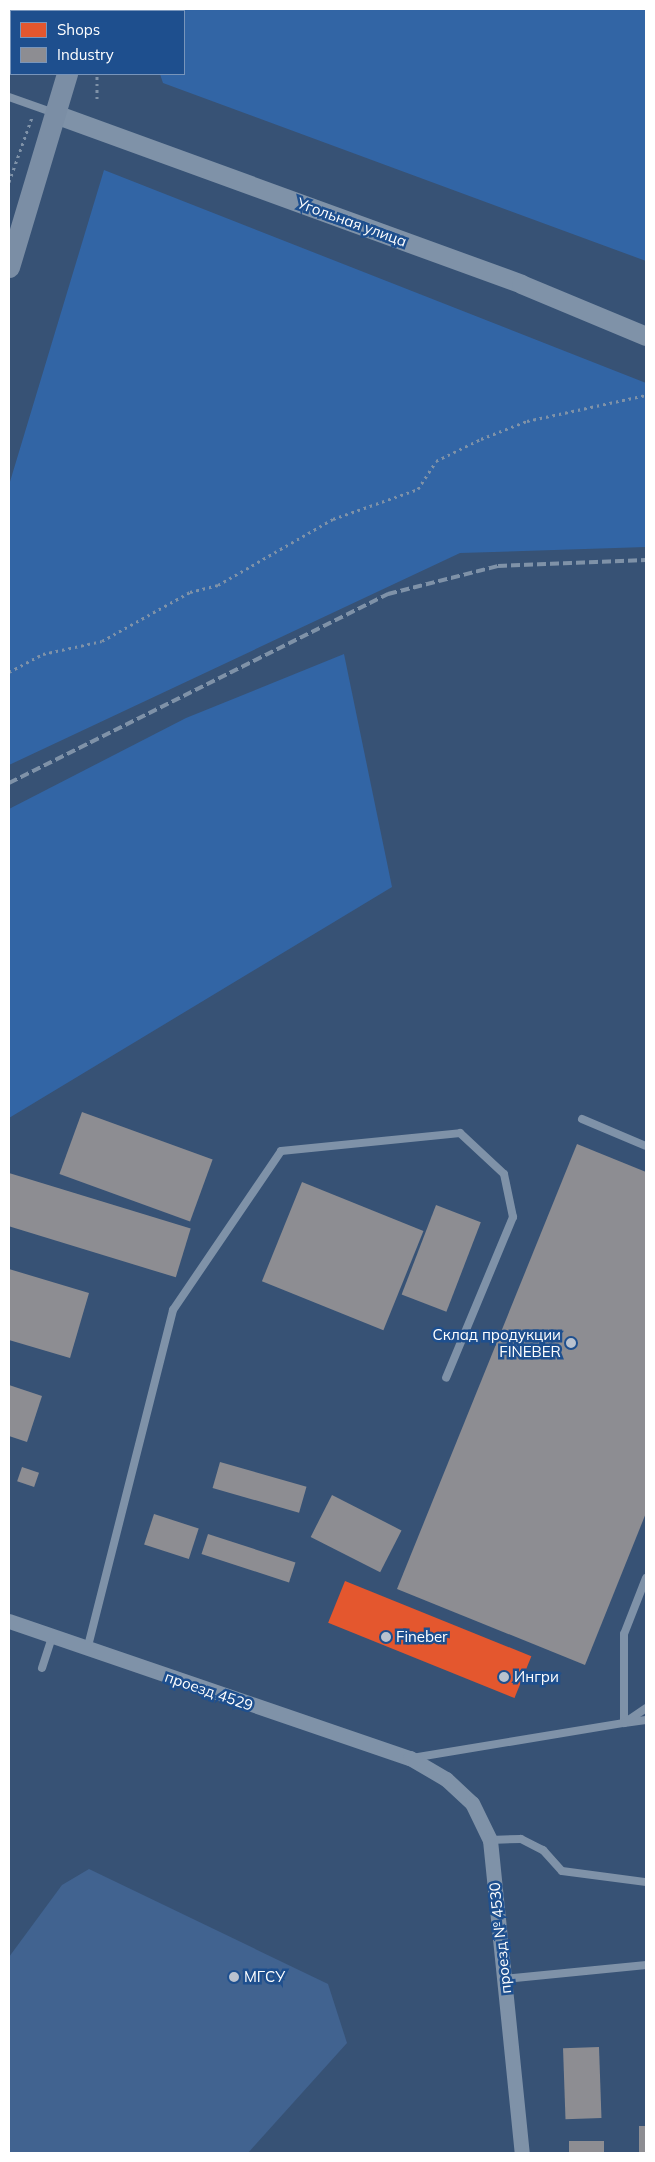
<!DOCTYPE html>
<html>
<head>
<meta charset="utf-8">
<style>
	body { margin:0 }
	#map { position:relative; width:655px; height:2162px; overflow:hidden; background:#375275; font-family:Mulish,sans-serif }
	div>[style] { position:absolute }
	.green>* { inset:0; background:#3265a5 }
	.water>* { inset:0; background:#416390 }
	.shops>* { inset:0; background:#e4572e; transform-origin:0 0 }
	.industry>* { inset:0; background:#8d8d92; transform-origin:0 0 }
	.path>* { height:3px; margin-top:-1.5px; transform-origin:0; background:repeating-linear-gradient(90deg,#7f92a8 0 2.5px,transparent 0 6.5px) }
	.service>* { height:8px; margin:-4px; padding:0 4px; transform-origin:4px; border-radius:4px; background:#7f92a8 }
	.minor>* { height:15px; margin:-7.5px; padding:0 7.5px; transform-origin:7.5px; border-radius:7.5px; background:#7f92a8 }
	.tertiary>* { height:19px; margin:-9.5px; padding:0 9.5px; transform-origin:9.5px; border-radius:9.5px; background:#7f92a8 }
	.secondary>* { height:21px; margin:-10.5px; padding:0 10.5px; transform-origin:10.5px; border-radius:10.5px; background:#7b8ea5 }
	.rail>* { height:4px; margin-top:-2px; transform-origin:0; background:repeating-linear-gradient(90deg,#7f92a8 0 9px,transparent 0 13px) }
	.dots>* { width:14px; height:14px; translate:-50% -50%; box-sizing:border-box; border:2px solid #1e4f8e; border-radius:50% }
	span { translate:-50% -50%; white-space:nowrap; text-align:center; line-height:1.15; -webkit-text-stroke:5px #1e4f8e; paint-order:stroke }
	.street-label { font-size:15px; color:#fff }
	.poi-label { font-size:15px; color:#fff }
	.right { translate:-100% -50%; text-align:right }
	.left { translate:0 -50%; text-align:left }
	.frame { position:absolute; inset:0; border:10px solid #fff; pointer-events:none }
	.legend { position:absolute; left:10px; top:10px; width:175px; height:65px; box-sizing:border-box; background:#1e4f8e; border:1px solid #7895bb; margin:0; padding:6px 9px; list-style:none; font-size:15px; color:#fff }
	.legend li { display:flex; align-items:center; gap:10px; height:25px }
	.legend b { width:25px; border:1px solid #7895bb }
</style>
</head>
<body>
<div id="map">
	<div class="green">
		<div style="clip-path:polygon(162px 9px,646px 9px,646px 261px,163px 83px,160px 74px,184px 74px,184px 11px,162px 11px)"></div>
		<div style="clip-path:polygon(104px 170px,646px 383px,646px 547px,460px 553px,9px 765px,9px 485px)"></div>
		<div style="clip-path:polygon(344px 654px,392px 887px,9px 1118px,9px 809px,186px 718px)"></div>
	</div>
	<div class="water">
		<div style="clip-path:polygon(89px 1869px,328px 1984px,347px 2043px,248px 2153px,9px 2153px,9px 1957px,62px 1885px)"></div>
	</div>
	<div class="shops">
		<div style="left:345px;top:1581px;width:201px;height:45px;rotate:22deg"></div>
	</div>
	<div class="industry">
		<div style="left:82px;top:1112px;width:139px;height:66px;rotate:20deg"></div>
		<div style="clip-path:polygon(577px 1144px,646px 1172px,646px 1513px,585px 1665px,397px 1589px)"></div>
		<div style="left:9px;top:1173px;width:190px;height:51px;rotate:17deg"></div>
		<div style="left:302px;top:1182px;width:131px;height:107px;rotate:22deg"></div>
		<div style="left:436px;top:1205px;width:48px;height:96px;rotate:21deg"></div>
		<div style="clip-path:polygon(9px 1269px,89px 1293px,70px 1358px,9px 1340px)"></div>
		<div style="clip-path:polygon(9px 1385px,42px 1396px,27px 1442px,9px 1436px)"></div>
		<div style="left:220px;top:1462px;width:90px;height:27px;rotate:16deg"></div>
		<div style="left:22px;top:1467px;width:18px;height:15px;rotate:19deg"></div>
		<div style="left:332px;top:1495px;width:78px;height:47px;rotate:27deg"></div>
		<div style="left:154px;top:1514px;width:47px;height:32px;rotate:18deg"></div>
		<div style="left:208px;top:1534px;width:92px;height:21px;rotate:18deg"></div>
		<div style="left:599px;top:2047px;width:71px;height:36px;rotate:88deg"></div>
		<div style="left:639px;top:2126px;width:7px;height:27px"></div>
		<div style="left:569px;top:2141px;width:35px;height:12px"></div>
	</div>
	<div class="path">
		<div style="left:110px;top:11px;width:2px;rotate:-63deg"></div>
		<div style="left:97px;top:99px;width:25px;rotate:-90deg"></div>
		<div style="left:9px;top:182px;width:69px;rotate:-70.5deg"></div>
		<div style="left:9px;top:672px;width:38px;rotate:-28deg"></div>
		<div style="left:43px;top:654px;width:60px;rotate:-12.4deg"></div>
		<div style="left:102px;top:641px;width:101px;rotate:-29.1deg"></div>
		<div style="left:190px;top:592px;width:29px;rotate:-14deg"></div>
		<div style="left:218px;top:585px;width:133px;rotate:-29.9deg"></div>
		<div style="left:333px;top:519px;width:90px;rotate:-19.4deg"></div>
		<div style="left:418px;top:489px;width:33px;rotate:-57deg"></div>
		<div style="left:436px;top:461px;width:50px;rotate:-26.1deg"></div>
		<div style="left:481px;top:439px;width:49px;rotate:-21.4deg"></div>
		<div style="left:527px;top:421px;width:122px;rotate:-12.3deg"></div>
	</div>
	<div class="service">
		<div style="left:9px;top:97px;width:48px;rotate:19.6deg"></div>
		<div style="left:582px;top:1119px;width:69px;rotate:22.9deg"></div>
		<div style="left:646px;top:1578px;width:60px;rotate:111.4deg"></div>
		<div style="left:624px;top:1634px;width:89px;rotate:90deg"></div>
		<div style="left:624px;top:1723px;width:22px;rotate:-8deg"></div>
		<div style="left:87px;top:1650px;width:351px;rotate:-75.8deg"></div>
		<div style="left:173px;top:1310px;width:192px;rotate:-55.8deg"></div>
		<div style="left:281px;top:1151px;width:180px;rotate:-5.7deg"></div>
		<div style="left:460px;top:1133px;width:60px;rotate:43deg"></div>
		<div style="left:504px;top:1174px;width:44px;rotate:78.2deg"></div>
		<div style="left:513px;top:1217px;width:174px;rotate:112.6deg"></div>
		<div style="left:42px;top:1668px;width:33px;rotate:-72deg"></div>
		<div style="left:412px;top:1758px;width:215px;rotate:-9.4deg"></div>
		<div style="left:624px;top:1723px;width:27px;rotate:-34deg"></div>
		<div style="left:490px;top:1840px;width:31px;rotate:-2deg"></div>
		<div style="left:521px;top:1839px;width:25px;rotate:27deg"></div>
		<div style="left:543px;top:1850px;width:28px;rotate:48deg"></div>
		<div style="left:562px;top:1871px;width:85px;rotate:7.5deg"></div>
		<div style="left:504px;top:1979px;width:143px;rotate:-5.6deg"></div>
	</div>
	<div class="minor">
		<div style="left:9px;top:1621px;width:424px;rotate:18.9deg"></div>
		<div style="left:410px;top:1758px;width:42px;rotate:30.3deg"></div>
		<div style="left:446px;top:1779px;width:35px;rotate:43deg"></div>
		<div style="left:472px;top:1803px;width:41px;rotate:64.1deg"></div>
		<div style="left:490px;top:1840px;width:315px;rotate:84.2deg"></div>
	</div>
	<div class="tertiary">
		<div style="left:55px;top:114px;width:496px;rotate:20deg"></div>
		<div style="left:521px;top:284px;width:135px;rotate:22.6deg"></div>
	</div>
	<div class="secondary">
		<div style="left:86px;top:11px;width:2px;rotate:-63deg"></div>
		<div style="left:9px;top:267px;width:202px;rotate:-73.3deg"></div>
	</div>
	<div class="rail">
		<div style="left:9px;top:783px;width:424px;rotate:-26.5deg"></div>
		<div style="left:388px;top:594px;width:114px;rotate:-14.3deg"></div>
		<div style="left:498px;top:566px;width:148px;rotate:-2.3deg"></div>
	</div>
	<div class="dots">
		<div style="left:571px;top:1343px;background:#b9c2cf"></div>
		<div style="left:386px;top:1637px;background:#b9c2cf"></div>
		<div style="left:504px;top:1677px;background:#b9c2cf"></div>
		<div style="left:234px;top:1977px;background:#b9c2cf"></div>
	</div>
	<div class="street-label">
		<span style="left:352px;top:222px;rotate:20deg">Угольная улица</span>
		<span style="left:209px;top:1691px;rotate:19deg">проезд 4529</span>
		<span style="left:500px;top:1938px;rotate:-96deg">проезд № 4530</span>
	</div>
	<div class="poi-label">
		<span class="right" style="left:561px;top:1343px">Склад продукции<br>FINEBER</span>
		<span class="left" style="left:396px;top:1637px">Fineber</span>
		<span class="left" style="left:514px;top:1677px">Ингри</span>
		<span class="left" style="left:244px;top:1977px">МГСУ</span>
	</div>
	<div class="frame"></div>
	<ul class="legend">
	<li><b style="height:14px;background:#e4572e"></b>Shops</li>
	<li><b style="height:14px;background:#8d8d92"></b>Industry</li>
	</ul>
</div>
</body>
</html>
